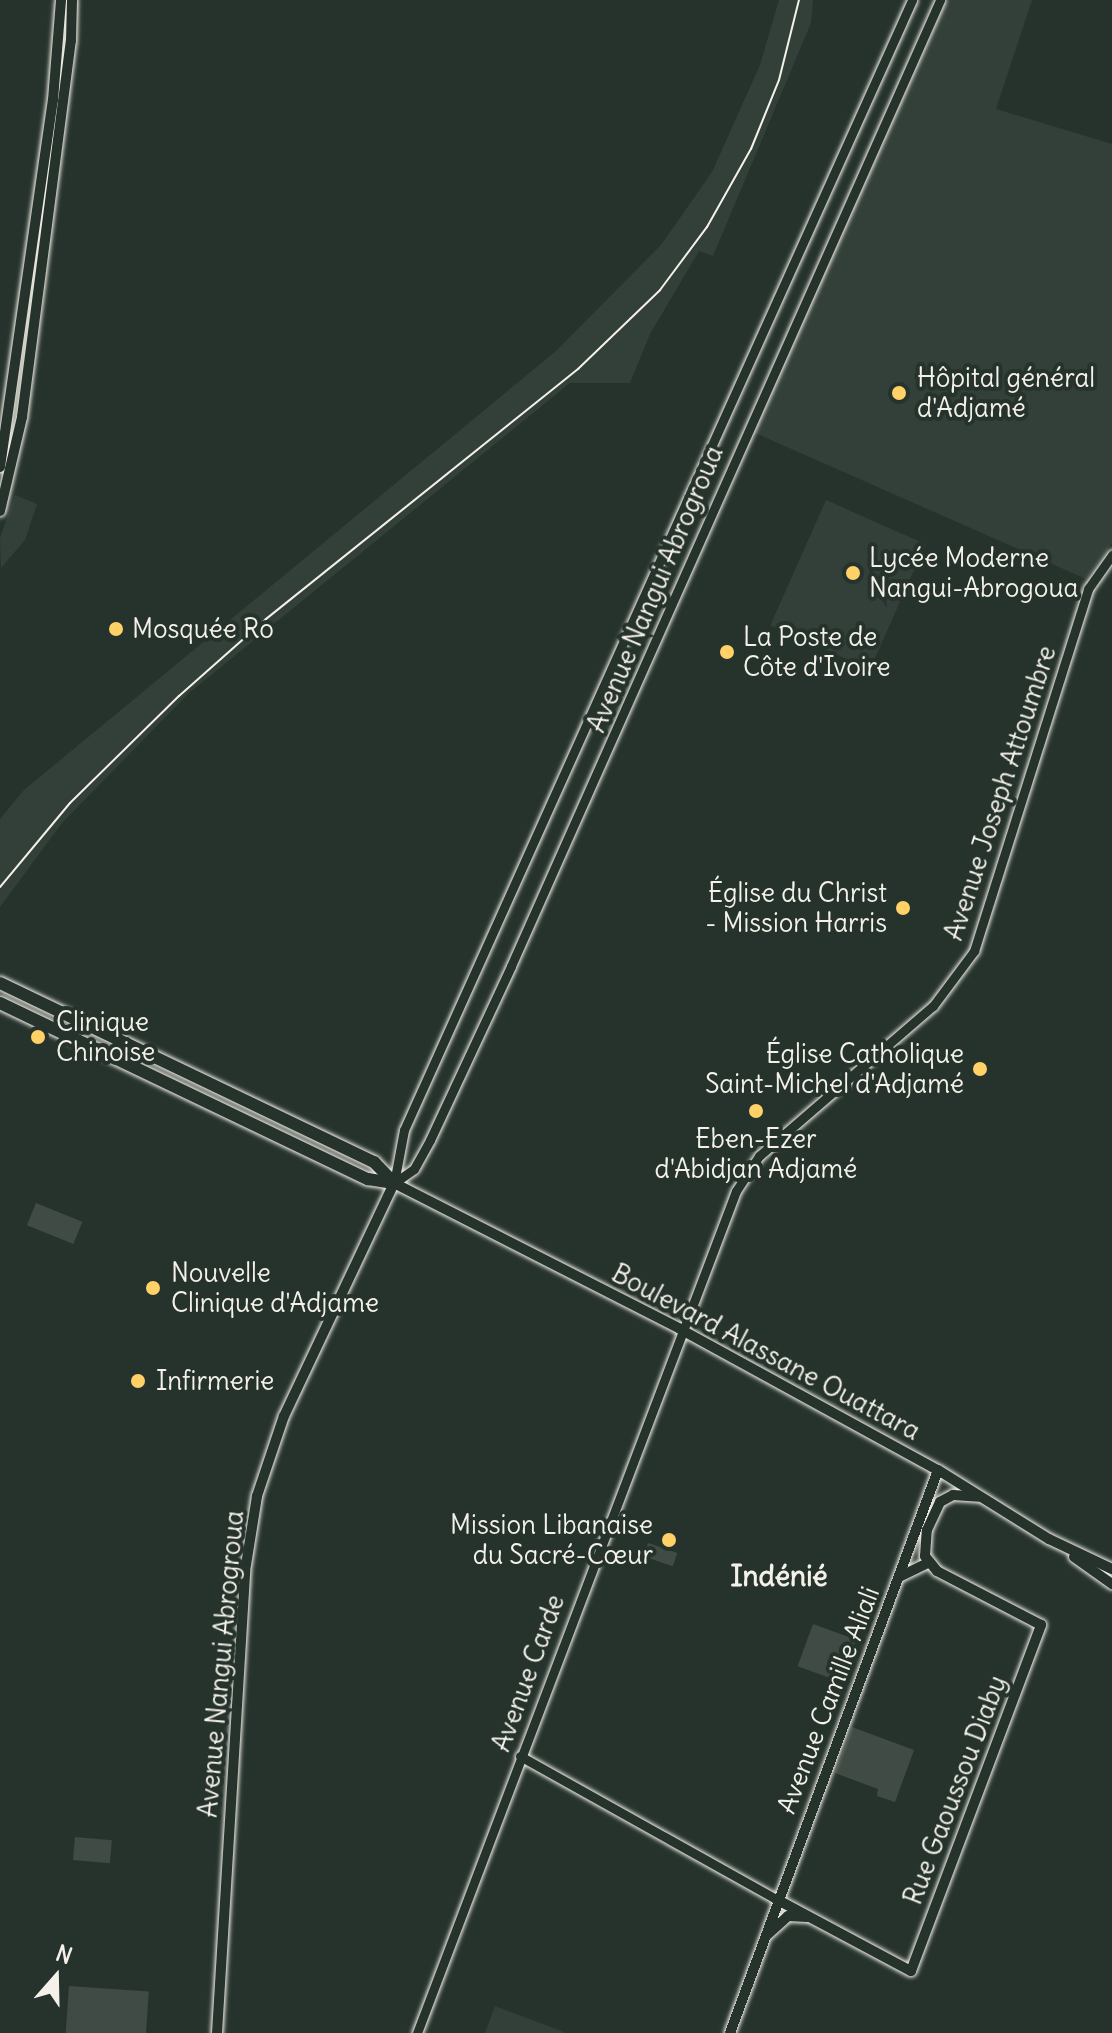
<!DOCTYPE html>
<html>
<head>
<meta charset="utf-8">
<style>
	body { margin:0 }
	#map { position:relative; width:1112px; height:2033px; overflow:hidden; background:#26332d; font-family:Delius,sans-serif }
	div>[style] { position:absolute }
	.built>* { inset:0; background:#333f39; transform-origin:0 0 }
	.green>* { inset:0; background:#414b45; transform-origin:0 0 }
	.roads { filter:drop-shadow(0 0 2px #f4f1e8) drop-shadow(0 0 2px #f4f1e8) }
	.tertiary>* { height:9px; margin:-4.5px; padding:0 4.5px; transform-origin:4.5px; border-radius:4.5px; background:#26332d }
	.secondary>* { height:10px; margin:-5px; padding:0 5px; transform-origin:5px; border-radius:5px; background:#26332d }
	.motorway>* { height:12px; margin:-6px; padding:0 6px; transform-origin:6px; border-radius:6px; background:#26332d }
	.rail>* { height:2px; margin:-1px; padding:0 1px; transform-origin:1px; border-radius:1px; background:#f4f1e8 }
	.dots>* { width:22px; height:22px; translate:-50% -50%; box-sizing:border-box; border:4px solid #26332d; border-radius:50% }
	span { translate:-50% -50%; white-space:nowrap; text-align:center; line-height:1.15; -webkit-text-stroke:8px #26332d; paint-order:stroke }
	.poi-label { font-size:26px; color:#f4f1e8 }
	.left { translate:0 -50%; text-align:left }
	.right { translate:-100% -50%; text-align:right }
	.street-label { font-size:26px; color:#f4f1e8 }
	.neighbourhood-label { font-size:28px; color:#f4f1e8; font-weight:700 }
	.north { position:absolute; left:16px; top:1937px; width:80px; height:80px; -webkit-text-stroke:6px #26332d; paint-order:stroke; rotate:20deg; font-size:22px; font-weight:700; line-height:32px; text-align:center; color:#f4f1e8 }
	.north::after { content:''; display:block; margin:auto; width:28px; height:36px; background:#f4f1e8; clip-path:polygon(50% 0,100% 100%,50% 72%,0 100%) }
</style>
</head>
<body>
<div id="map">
	<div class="built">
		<div style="clip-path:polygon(779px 0,813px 0,811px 23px,713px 256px,699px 251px,650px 334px,630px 383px,570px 383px,189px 693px,62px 823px,0 907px,0 819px,24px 790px,556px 351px,661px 245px,712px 172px,760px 65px)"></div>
		<div style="clip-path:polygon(947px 0,1032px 0,996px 109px,1112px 144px,1112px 543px,1086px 579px,753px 432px)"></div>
		<div style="clip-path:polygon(15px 495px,37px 504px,25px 540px,1px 568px,0 538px)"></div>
		<div style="left:826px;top:500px;width:109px;height:137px;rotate:24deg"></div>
		<div style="clip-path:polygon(495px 2006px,564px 2032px,564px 2033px,485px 2033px)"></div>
	</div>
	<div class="green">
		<div style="left:36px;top:1203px;width:50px;height:24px;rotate:22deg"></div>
		<div style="left:648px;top:1543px;width:31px;height:14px;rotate:19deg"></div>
		<div style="left:813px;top:1624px;width:46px;height:45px;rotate:20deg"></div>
		<div style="clip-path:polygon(852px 1727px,914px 1750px,895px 1802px,877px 1796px,878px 1789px,835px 1773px)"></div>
		<div style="left:75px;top:1837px;width:37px;height:23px;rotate:5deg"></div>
		<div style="left:69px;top:1986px;width:80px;height:47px;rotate:4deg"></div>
	</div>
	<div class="roads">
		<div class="tertiary">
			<div style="left:394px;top:1183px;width:24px;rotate:-35deg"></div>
			<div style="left:414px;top:1169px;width:33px;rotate:-61deg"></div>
			<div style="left:430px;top:1140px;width:192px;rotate:-65deg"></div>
			<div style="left:511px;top:966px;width:1057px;rotate:-66.05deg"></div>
			<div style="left:394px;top:1183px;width:54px;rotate:-79.3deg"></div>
			<div style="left:404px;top:1130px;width:1239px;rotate:-65.79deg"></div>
			<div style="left:520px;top:1756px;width:293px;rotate:29.2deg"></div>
			<div style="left:417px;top:2033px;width:900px;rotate:-69.25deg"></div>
			<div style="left:736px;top:1191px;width:42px;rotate:-56.7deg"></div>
			<div style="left:759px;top:1156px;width:230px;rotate:-40.8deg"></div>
			<div style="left:933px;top:1006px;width:69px;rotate:-53.3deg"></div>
			<div style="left:974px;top:951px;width:380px;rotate:-72.5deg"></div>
			<div style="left:1088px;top:589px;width:42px;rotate:-54.8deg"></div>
		</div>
		<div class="secondary">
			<div style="left:0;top:467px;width:371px;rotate:-81.8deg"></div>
			<div style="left:53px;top:100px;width:100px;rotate:-85.4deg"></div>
			<div style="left:0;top:511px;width:97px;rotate:-76.8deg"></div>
			<div style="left:22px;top:417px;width:379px;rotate:-82.6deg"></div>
			<div style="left:71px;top:41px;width:41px;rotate:-88.6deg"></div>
			<div style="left:1074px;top:1557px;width:47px;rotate:35.4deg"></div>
			<div style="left:899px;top:1577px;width:32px;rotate:-26deg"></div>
			<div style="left:776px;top:1899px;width:153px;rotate:28.1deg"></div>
			<div style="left:911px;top:1971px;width:370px;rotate:-69.4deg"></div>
			<div style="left:1041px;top:1625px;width:117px;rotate:-152.6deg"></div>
			<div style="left:937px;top:1571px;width:19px;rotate:-129deg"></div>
			<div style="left:925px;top:1556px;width:26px;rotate:-86deg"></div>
			<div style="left:927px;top:1530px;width:31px;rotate:-65deg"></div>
			<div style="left:940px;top:1502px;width:15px;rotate:-28deg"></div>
			<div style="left:953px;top:1495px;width:26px;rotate:4deg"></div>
			<div style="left:767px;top:1935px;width:28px;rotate:-42deg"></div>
			<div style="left:788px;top:1916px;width:19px;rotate:3deg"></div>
			<div style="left:217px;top:2033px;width:469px;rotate:-86.5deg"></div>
			<div style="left:246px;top:1565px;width:70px;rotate:-80.9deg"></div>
			<div style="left:257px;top:1496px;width:84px;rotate:-71.4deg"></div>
			<div style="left:284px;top:1416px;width:258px;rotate:-64.7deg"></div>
			<div style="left:394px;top:1183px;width:321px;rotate:27deg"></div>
			<div style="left:680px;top:1329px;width:294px;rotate:28.7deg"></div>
			<div style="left:938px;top:1470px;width:131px;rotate:31.9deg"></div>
			<div style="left:1049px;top:1539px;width:70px;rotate:25.5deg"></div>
			<div style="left:730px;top:2033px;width:600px;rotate:-69.72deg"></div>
		</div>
		<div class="motorway">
			<div style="left:0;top:983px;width:415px;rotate:25.6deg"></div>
			<div style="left:374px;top:1162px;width:29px;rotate:46deg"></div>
			<div style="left:0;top:1003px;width:408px;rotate:25.6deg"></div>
			<div style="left:368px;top:1179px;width:26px;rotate:9deg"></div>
		</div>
	</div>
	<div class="rail">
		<div style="left:0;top:887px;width:109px;rotate:-50.2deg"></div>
		<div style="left:70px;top:803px;width:153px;rotate:-44.5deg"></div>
		<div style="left:179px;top:696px;width:116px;rotate:-41.5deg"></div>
		<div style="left:266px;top:619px;width:400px;rotate:-38.7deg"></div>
		<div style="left:578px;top:369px;width:114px;rotate:-43.9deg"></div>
		<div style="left:660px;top:290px;width:79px;rotate:-53.3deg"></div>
		<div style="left:707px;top:227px;width:90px;rotate:-60.6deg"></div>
		<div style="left:751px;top:149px;width:74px;rotate:-67.9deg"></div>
		<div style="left:779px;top:80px;width:82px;rotate:-76deg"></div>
	</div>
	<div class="dots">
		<div style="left:899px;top:393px;background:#ffd166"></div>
		<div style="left:853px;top:573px;background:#ffd166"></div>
		<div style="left:116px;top:629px;background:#ffd166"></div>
		<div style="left:727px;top:652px;background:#ffd166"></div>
		<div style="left:903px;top:908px;background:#ffd166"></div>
		<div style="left:38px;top:1037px;background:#ffd166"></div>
		<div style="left:980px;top:1069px;background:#ffd166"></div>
		<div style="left:756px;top:1111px;background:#ffd166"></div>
		<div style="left:153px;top:1288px;background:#ffd166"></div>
		<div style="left:138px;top:1381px;background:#ffd166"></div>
		<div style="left:669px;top:1540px;background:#ffd166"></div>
	</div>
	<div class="poi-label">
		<span class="left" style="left:917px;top:393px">Hôpital général<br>d'Adjamé</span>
		<span class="left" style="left:869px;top:573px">Lycée Moderne<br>Nangui-Abrogoua</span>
		<span class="left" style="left:132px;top:629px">Mosquée Ro</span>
		<span class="left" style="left:743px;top:652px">La Poste de<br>Côte d'Ivoire</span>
		<span class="right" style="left:887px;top:908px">Église du Christ<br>- Mission Harris</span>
		<span class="left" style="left:56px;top:1037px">Clinique<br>Chinoise</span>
		<span class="right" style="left:964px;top:1069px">Église Catholique<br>Saint-Michel d'Adjamé</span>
		<span style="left:756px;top:1154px">Eben-Ezer<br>d'Abidjan Adjamé</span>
		<span class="left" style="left:171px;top:1288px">Nouvelle<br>Clinique d'Adjame</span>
		<span class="left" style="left:156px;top:1381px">Infirmerie</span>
		<span class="right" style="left:653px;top:1540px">Mission Libanaise<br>du Sacré-Cœur</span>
	</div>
	<div class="street-label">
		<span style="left:655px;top:589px;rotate:-67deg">Avenue Nangui Abrogroua</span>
		<span style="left:1000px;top:793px;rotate:-72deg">Avenue Joseph Attoumbre</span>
		<span style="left:766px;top:1352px;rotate:28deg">Boulevard Alassane Ouattara</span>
		<span style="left:221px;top:1664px;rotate:-85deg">Avenue Nangui Abrogroua</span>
		<span style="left:528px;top:1673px;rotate:-70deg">Avenue Carde</span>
		<span style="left:828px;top:1700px;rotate:-69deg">Avenue Camille Aliali</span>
		<span style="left:955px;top:1790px;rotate:-69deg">Rue Gaoussou Diaby</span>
	</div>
	<div class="neighbourhood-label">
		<span style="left:779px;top:1576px">Indénié</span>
	</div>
	<div class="north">N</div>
</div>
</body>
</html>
